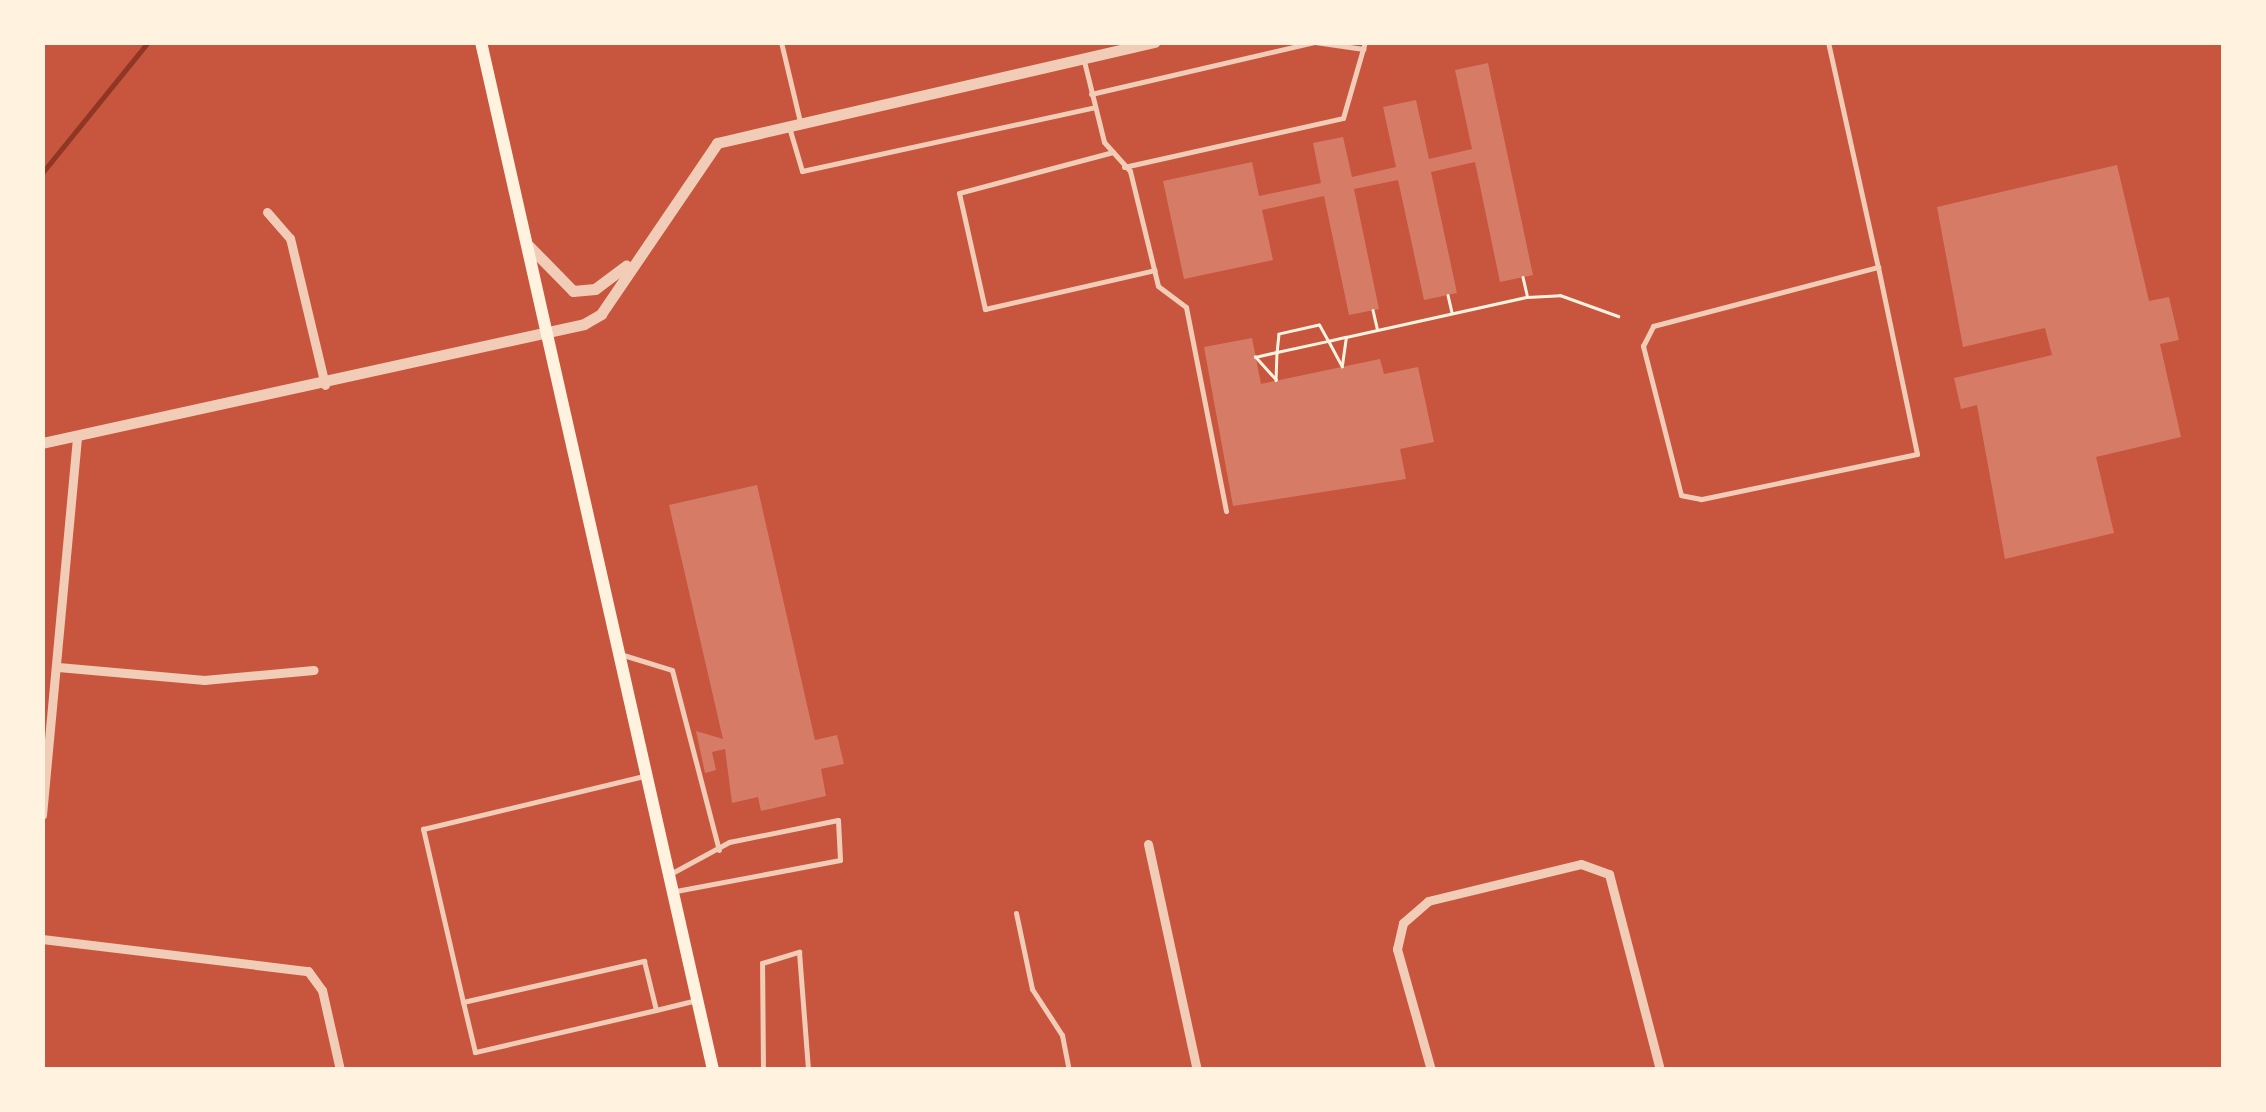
<!DOCTYPE html>
<html>
<head>
<meta charset="utf-8">
<style>
	body { margin:0 }
	#map { position:relative; width:2266px; height:1112px; overflow:hidden; background:#c8553d; font-family:"Playfair Display",serif }
	div>[style] { position:absolute }
	.stream>* { height:5px; margin:-2.5px; padding:0 2.5px; transform-origin:2.5px; border-radius:2.5px; background:#8f3625 }
	.building>* { inset:0; background:#d67c66 }
	.path>* { height:2.5px; margin:-1.25px; padding:0 1.25px; transform-origin:1.25px; border-radius:1.25px; background:#fff3e0 }
	.service>* { height:5px; margin:-2.5px; padding:0 2.5px; transform-origin:2.5px; border-radius:2.5px; background:#f1ccb7 }
	.minor>* { height:9px; margin:-4.5px; padding:0 4.5px; transform-origin:4.5px; border-radius:4.5px; background:#f1ccb7 }
	.tertiary>* { height:11px; margin:-5.5px; padding:0 5.5px; transform-origin:5.5px; border-radius:5.5px; background:#f1ccb7 }
	.secondary>* { height:12px; margin:-6px; padding:0 6px; transform-origin:6px; border-radius:6px; background:#fff3e0 }
	span { translate:-50% -50%; white-space:nowrap; text-align:center; line-height:1.15; -webkit-text-stroke:10px #fff3e0; paint-order:stroke }
	.frame { position:absolute; inset:0; border:45px solid #fff3e0; pointer-events:none }
</style>
</head>
<body>
<div id="map">
	<div class="stream">
		<div style="left:42px;top:173px;width:169px;rotate:-51deg"></div>
	</div>
	<div class="building">
		<div style="clip-path:polygon(1488px 63px,1533px 275px,1500px 282px,1475px 162px,1431px 172px,1457px 293px,1424px 300px,1398px 180px,1354px 189px,1379px 309px,1349px 315px,1324px 196px,1262px 210px,1273px 260px,1184px 279px,1163px 181px,1252px 162px,1259px 196px,1321px 183px,1313px 143px,1343px 137px,1352px 177px,1396px 167px,1383px 107px,1416px 100px,1429px 159px,1472px 149px,1455px 70px)"></div>
		<div style="clip-path:polygon(2117px 165px,2149px 301px,2169px 297px,2179px 340px,2160px 344px,2181px 437px,2096px 457px,2114px 533px,2005px 559px,1977px 405px,1961px 409px,1954px 378px,2052px 355px,2045px 328px,1963px 347px,1937px 207px)"></div>
		<div style="clip-path:polygon(1252px 338px,1261px 384px,1380px 359px,1384px 374px,1418px 367px,1434px 442px,1400px 449px,1406px 479px,1233px 506px,1204px 347px)"></div>
		<div style="clip-path:polygon(757px 485px,815px 740px,837px 735px,844px 764px,821px 769px,826px 796px,761px 811px,758px 797px,732px 803px,725px 749px,712px 752px,716px 770px,705px 773px,696px 731px,723px 739px,669px 505px)"></div>
	</div>
	<div class="path">
		<div style="left:1523px;top:277px;width:18px;rotate:77deg"></div>
		<div style="left:1448px;top:295px;width:18px;rotate:77deg"></div>
		<div style="left:1373px;top:310px;width:18px;rotate:77deg"></div>
		<div style="left:1342px;top:365px;width:27px;rotate:-82deg"></div>
		<div style="left:1342px;top:367px;width:30px;rotate:-118deg"></div>
		<div style="left:1328px;top:341px;width:18px;rotate:-119deg"></div>
		<div style="left:1319px;top:325px;width:41px;rotate:167.3deg"></div>
		<div style="left:1279px;top:334px;width:18px;rotate:96deg"></div>
		<div style="left:1277px;top:352px;width:28px;rotate:92deg"></div>
		<div style="left:1276px;top:380px;width:31px;rotate:-132deg"></div>
		<div style="left:1255px;top:357px;width:23px;rotate:-13deg"></div>
		<div style="left:1277px;top:352px;width:52px;rotate:-12.2deg"></div>
		<div style="left:1328px;top:341px;width:18px;rotate:-13deg"></div>
		<div style="left:1346px;top:337px;width:185px;rotate:-12.5deg"></div>
		<div style="left:1527px;top:297px;width:33px;rotate:-3deg"></div>
		<div style="left:1560px;top:295px;width:62px;rotate:19.9deg"></div>
	</div>
	<div class="service">
		<div style="left:781px;top:42px;width:82px;rotate:76.6deg"></div>
		<div style="left:1315px;top:42px;width:49px;rotate:8.3deg"></div>
		<div style="left:1828px;top:42px;width:230px;rotate:77.5deg"></div>
		<div style="left:1878px;top:267px;width:191px;rotate:78.2deg"></div>
		<div style="left:1917px;top:454px;width:221px;rotate:168.2deg"></div>
		<div style="left:1701px;top:499px;width:20px;rotate:-169deg"></div>
		<div style="left:1681px;top:495px;width:154px;rotate:-104.3deg"></div>
		<div style="left:1643px;top:346px;width:22px;rotate:-63deg"></div>
		<div style="left:1653px;top:326px;width:233px;rotate:-14.7deg"></div>
		<div style="left:1084px;top:61px;width:83px;rotate:76.1deg"></div>
		<div style="left:1104px;top:142px;width:39px;rotate:48deg"></div>
		<div style="left:1130px;top:171px;width:118px;rotate:76.3deg"></div>
		<div style="left:1158px;top:286px;width:35px;rotate:37deg"></div>
		<div style="left:1186px;top:307px;width:208px;rotate:78.9deg"></div>
		<div style="left:1091px;top:94px;width:229px;rotate:-13.1deg"></div>
		<div style="left:789px;top:127px;width:46px;rotate:73.5deg"></div>
		<div style="left:802px;top:171px;width:300px;rotate:-12.3deg"></div>
		<div style="left:1113px;top:152px;width:159px;rotate:165.1deg"></div>
		<div style="left:959px;top:193px;width:119px;rotate:77.4deg"></div>
		<div style="left:985px;top:309px;width:174px;rotate:-12.9deg"></div>
		<div style="left:1124px;top:167px;width:224px;rotate:-12.6deg"></div>
		<div style="left:1343px;top:118px;width:79px;rotate:-73.9deg"></div>
		<div style="left:620px;top:654px;width:54px;rotate:17.1deg"></div>
		<div style="left:672px;top:670px;width:186px;rotate:75.4deg"></div>
		<div style="left:672px;top:873px;width:65px;rotate:-28.5deg"></div>
		<div style="left:729px;top:842px;width:111px;rotate:-11.4deg"></div>
		<div style="left:838px;top:820px;width:40px;rotate:87.1deg"></div>
		<div style="left:840px;top:860px;width:167px;rotate:169.3deg"></div>
		<div style="left:1016px;top:913px;width:78px;rotate:78.1deg"></div>
		<div style="left:1032px;top:989px;width:55px;rotate:56.9deg"></div>
		<div style="left:1062px;top:1035px;width:36px;rotate:79deg"></div>
		<div style="left:463px;top:1002px;width:186px;rotate:-12.8deg"></div>
		<div style="left:644px;top:961px;width:50px;rotate:76.2deg"></div>
		<div style="left:656px;top:1010px;width:186px;rotate:166.9deg"></div>
		<div style="left:475px;top:1052px;width:51px;rotate:-103.5deg"></div>
		<div style="left:463px;top:1002px;width:178px;rotate:-103deg"></div>
		<div style="left:423px;top:829px;width:227px;rotate:-13.5deg"></div>
		<div style="left:656px;top:1010px;width:42px;rotate:-13.7deg"></div>
		<div style="left:763px;top:1070px;width:107px;rotate:-90.5deg"></div>
		<div style="left:762px;top:963px;width:39px;rotate:-17deg"></div>
		<div style="left:799px;top:952px;width:118px;rotate:85.6deg"></div>
	</div>
	<div class="minor">
		<div style="left:267px;top:212px;width:35px;rotate:49deg"></div>
		<div style="left:290px;top:238px;width:151px;rotate:76.6deg"></div>
		<div style="left:58px;top:667px;width:147px;rotate:5.1deg"></div>
		<div style="left:204px;top:680px;width:110px;rotate:-5.2deg"></div>
		<div style="left:42px;top:815px;width:377px;rotate:-84.7deg"></div>
		<div style="left:1148px;top:844px;width:231px;rotate:77.8deg"></div>
		<div style="left:42px;top:939px;width:268px;rotate:6.9deg"></div>
		<div style="left:308px;top:971px;width:24px;rotate:54deg"></div>
		<div style="left:322px;top:990px;width:82px;rotate:77.3deg"></div>
		<div style="left:1431px;top:1070px;width:126px;rotate:-105.7deg"></div>
		<div style="left:1397px;top:949px;width:27px;rotate:-77deg"></div>
		<div style="left:1403px;top:923px;width:33px;rotate:-41deg"></div>
		<div style="left:1428px;top:901px;width:157px;rotate:-13.6deg"></div>
		<div style="left:1581px;top:864px;width:30px;rotate:20deg"></div>
		<div style="left:1609px;top:874px;width:203px;rotate:75.4deg"></div>
	</div>
	<div class="tertiary">
		<div style="left:529px;top:246px;width:63px;rotate:45.6deg"></div>
		<div style="left:573px;top:291px;width:22px;rotate:-5deg"></div>
		<div style="left:595px;top:289px;width:39px;rotate:-37deg"></div>
		<div style="left:42px;top:443px;width:555px;rotate:-12.38deg"></div>
		<div style="left:584px;top:324px;width:20px;rotate:-30deg"></div>
		<div style="left:601px;top:314px;width:207px;rotate:-55.8deg"></div>
		<div style="left:717px;top:143px;width:449px;rotate:-13deg"></div>
	</div>
	<div class="secondary">
		<div style="left:481px;top:42px;width:1054px;rotate:77.28deg"></div>
	</div>
	<div class="frame"></div>
</div>
</body>
</html>
